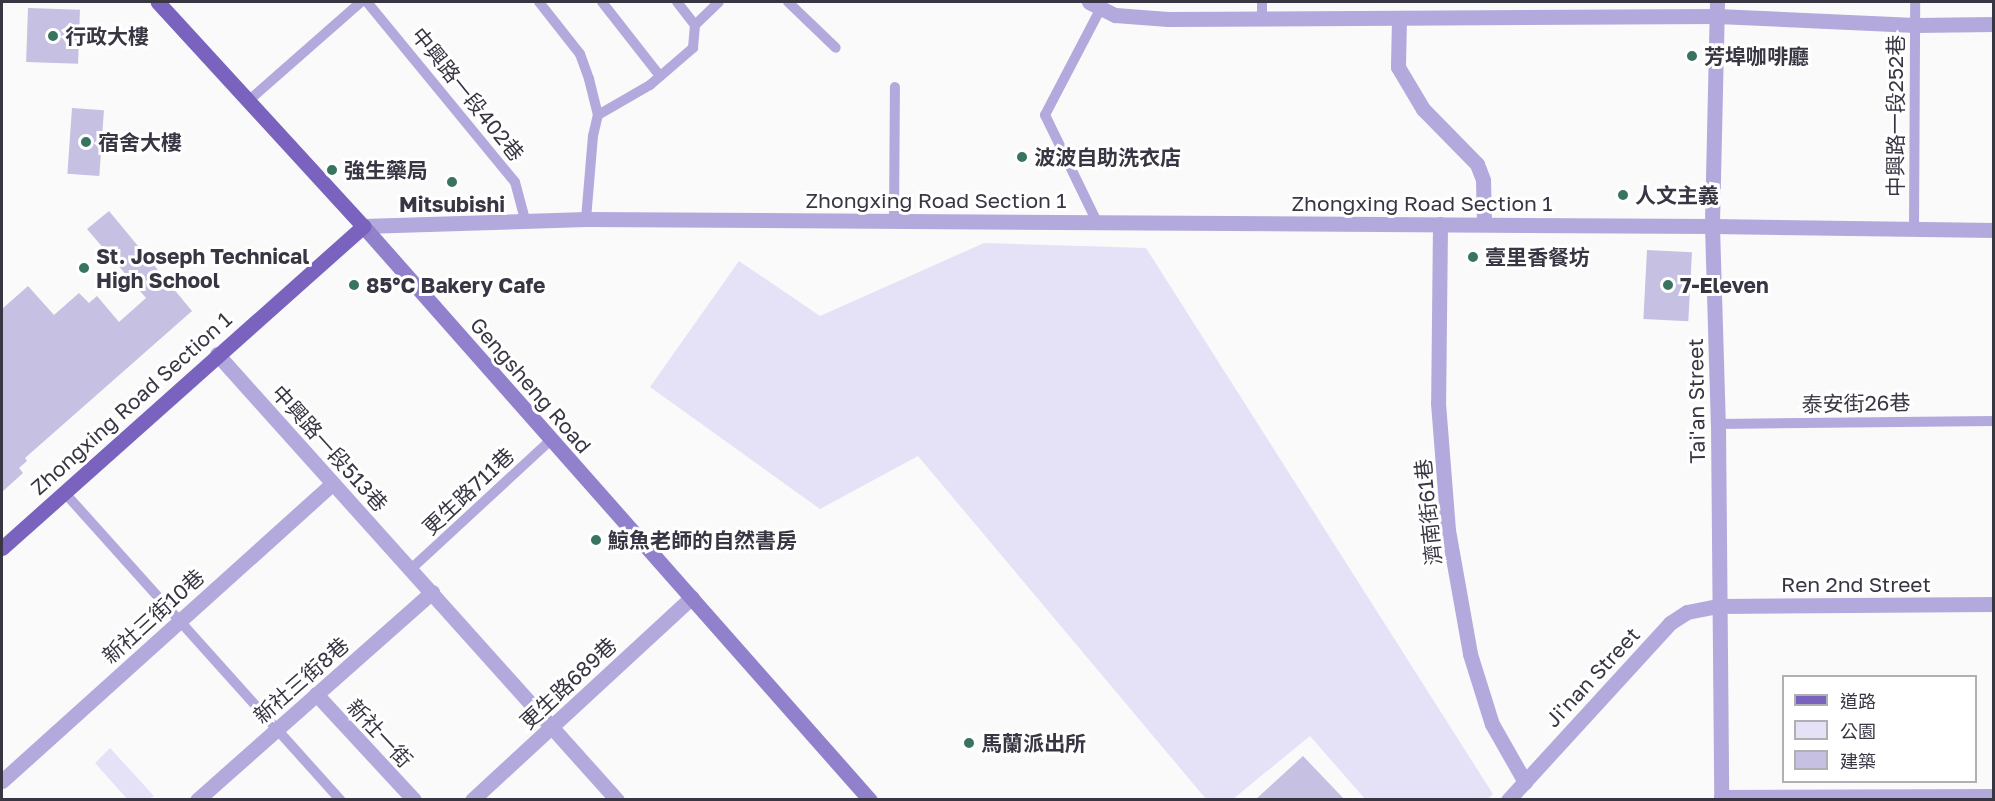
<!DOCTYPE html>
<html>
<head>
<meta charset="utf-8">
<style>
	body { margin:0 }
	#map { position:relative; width:1995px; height:801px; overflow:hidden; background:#fafafa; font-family:"Golos Text","Noto Sans TC",sans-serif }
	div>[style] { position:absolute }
	.green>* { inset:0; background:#e5e2f8 }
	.building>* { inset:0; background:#c6c0e2; transform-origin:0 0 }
	.lane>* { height:10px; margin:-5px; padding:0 5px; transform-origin:5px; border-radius:5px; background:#b3a9dd }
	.street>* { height:15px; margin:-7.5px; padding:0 7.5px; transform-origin:7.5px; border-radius:7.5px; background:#b3a9dd }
	.secondary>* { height:15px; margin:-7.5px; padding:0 7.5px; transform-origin:7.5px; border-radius:7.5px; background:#9181cc }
	.primary>* { height:15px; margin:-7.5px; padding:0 7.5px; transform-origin:7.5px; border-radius:7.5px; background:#7a63bf }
	.dots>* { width:16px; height:16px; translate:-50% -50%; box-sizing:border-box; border:3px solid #fff; border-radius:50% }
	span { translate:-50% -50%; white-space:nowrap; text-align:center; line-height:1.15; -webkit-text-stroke:6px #fff; paint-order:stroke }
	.poi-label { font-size:21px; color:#383643; font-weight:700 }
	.left { translate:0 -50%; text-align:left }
	.street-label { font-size:21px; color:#383643 }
	.frame { position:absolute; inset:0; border:3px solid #383643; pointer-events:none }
	.legend { position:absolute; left:1782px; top:675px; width:195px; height:108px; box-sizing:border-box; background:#fff; border:2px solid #afafb4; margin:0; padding:8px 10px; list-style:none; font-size:18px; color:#383643 }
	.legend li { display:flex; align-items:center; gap:12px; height:30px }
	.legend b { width:30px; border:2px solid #afafb4 }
</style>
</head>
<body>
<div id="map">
	<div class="green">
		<div style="clip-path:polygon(984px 243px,1146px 248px,1493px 794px,1488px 799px,1365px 799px,1310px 736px,1233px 799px,1206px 799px,918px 456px,820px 509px,650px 387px,739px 261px,820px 316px)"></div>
		<div style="clip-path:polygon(110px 748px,154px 796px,149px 799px,127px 799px,95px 763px)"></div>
	</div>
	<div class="building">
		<div style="left:28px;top:8px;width:52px;height:54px;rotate:2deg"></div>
		<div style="left:72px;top:108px;width:32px;height:66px;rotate:4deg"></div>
		<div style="clip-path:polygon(109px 211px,192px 311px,25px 458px,27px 461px,19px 468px,23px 473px,2px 492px,2px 309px,28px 286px,54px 315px,79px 293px,89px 303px,97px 296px,119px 322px,146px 298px,87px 229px)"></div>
		<div style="left:1647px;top:250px;width:45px;height:69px;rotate:3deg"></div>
		<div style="clip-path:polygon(1303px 756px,1345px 800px,1255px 800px)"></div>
	</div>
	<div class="lane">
		<div style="left:367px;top:2px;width:233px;rotate:50.6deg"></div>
		<div style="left:515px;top:182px;width:39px;rotate:75deg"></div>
		<div style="left:539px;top:2px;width:66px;rotate:51.7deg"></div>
		<div style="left:580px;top:54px;width:27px;rotate:70deg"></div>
		<div style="left:589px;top:79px;width:37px;rotate:76deg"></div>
		<div style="left:602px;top:2px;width:94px;rotate:51.9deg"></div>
		<div style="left:677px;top:2px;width:29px;rotate:52deg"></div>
		<div style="left:788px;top:2px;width:66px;rotate:43.8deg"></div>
		<div style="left:1262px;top:2px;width:17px;rotate:90deg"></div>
		<div style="left:247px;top:102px;width:152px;rotate:-41.3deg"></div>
		<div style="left:586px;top:219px;width:83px;rotate:-85.2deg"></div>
		<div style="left:593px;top:136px;width:22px;rotate:-77deg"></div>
		<div style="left:598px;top:115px;width:60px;rotate:-30deg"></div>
		<div style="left:650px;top:85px;width:57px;rotate:-40.7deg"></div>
		<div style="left:693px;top:48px;width:23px;rotate:-85deg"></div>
		<div style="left:695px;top:25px;width:33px;rotate:-44deg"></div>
		<div style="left:894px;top:221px;width:134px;rotate:-89.6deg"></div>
		<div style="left:1097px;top:222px;width:119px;rotate:-115.9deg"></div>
		<div style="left:1045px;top:115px;width:121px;rotate:-62.4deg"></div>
		<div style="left:1914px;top:230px;width:228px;rotate:-89.7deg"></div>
		<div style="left:1718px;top:424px;width:276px;rotate:-0.6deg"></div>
		<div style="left:64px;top:492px;width:414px;rotate:48.1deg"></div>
		<div style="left:411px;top:569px;width:190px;rotate:-42.7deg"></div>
	</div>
	<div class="street">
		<div style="left:1089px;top:2px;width:29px;rotate:27deg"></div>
		<div style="left:1115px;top:15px;width:53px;rotate:4.3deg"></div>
		<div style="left:1168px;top:19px;width:549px;rotate:-0.31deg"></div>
		<div style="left:1717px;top:16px;width:198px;rotate:2.6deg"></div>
		<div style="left:1915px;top:25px;width:79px;rotate:-0.7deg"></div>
		<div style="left:1717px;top:2px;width:224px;rotate:91.3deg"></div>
		<div style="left:1712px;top:226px;width:198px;rotate:88.3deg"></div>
		<div style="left:1718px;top:424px;width:376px;rotate:89.5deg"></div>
		<div style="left:1399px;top:18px;width:49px;rotate:91.2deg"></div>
		<div style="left:1398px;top:67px;width:49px;rotate:59.2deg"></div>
		<div style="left:1423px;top:109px;width:77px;rotate:45.5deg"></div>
		<div style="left:1477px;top:164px;width:17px;rotate:69deg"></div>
		<div style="left:1483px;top:180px;width:44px;rotate:88.7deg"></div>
		<div style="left:1440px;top:224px;width:179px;rotate:90.6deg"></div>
		<div style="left:1438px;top:403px;width:127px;rotate:85.5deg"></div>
		<div style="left:1448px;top:530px;width:126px;rotate:79.9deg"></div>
		<div style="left:1470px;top:654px;width:73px;rotate:72.6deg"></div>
		<div style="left:1492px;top:724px;width:67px;rotate:60.4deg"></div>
		<div style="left:363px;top:226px;width:223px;rotate:-1.8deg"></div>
		<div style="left:586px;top:219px;width:1126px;rotate:0.36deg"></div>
		<div style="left:1712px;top:226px;width:282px;rotate:0.8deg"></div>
		<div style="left:217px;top:354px;width:599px;rotate:48.11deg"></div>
		<div style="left:316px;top:694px;width:144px;rotate:47.2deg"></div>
		<div style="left:2px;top:781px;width:445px;rotate:-42deg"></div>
		<div style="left:1721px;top:797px;width:273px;rotate:-0.2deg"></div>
		<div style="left:197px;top:800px;width:314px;rotate:-41.5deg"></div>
		<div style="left:472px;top:800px;width:299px;rotate:-42.7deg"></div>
		<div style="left:1508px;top:800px;width:240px;rotate:-47.5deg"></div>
		<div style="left:1670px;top:623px;width:20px;rotate:-33deg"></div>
		<div style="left:1687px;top:612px;width:33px;rotate:-11deg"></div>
		<div style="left:1719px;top:606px;width:275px;rotate:-0.4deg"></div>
	</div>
	<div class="secondary">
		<div style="left:363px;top:226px;width:766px;rotate:48.55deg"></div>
	</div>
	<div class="primary">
		<div style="left:2px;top:548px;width:484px;rotate:-41.7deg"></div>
		<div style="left:363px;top:226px;width:304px;rotate:-132.5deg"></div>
	</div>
	<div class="dots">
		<div style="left:53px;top:36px;background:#38745f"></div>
		<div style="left:1692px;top:56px;background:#38745f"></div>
		<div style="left:86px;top:142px;background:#38745f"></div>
		<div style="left:1022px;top:157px;background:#38745f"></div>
		<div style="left:332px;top:170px;background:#38745f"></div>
		<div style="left:452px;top:182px;background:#38745f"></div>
		<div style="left:1623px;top:195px;background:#38745f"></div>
		<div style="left:1473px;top:257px;background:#38745f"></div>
		<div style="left:84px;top:268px;background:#38745f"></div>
		<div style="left:354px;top:285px;background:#38745f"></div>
		<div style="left:1668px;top:285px;background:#38745f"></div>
		<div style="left:596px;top:540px;background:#38745f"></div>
		<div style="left:969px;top:743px;background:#38745f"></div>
	</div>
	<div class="poi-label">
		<span class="left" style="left:65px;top:36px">行政大樓</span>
		<span class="left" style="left:1704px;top:56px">芳埠咖啡廳</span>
		<span class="left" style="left:98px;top:142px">宿舍大樓</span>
		<span class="left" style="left:1034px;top:157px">波波自助洗衣店</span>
		<span class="left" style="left:344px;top:170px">強生藥局</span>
		<span class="left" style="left:1635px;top:195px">人文主義</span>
		<span style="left:452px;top:204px">Mitsubishi</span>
		<span class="left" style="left:96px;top:268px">St. Joseph Technical<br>High School</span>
		<span class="left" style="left:1485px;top:257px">壹里香餐坊</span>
		<span class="left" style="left:366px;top:285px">85°C Bakery Cafe</span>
		<span class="left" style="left:1680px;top:285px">7-Eleven</span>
		<span class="left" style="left:608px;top:540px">鯨魚老師的自然書房</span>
		<span class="left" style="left:981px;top:743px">馬蘭派出所</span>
	</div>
	<div class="street-label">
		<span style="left:468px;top:94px;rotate:51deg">中興路一段402巷</span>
		<span style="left:1895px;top:116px;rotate:-90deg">中興路一段252巷</span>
		<span style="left:936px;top:200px">Zhongxing Road Section 1</span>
		<span style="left:1422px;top:203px">Zhongxing Road Section 1</span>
		<span style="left:531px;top:385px;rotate:49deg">Gengsheng Road</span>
		<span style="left:1696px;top:401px;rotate:-91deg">Tai'an Street</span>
		<span style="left:131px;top:403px;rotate:-42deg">Zhongxing Road Section 1</span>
		<span style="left:1856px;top:403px;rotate:-1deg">泰安街26巷</span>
		<span style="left:330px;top:448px;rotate:48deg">中興路一段513巷</span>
		<span style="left:468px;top:491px;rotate:-43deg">更生路711巷</span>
		<span style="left:1428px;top:512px;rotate:-96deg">濟南街61巷</span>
		<span style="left:1856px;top:584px">Ren 2nd Street</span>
		<span style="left:153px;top:616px;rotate:-42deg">新社三街10巷</span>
		<span style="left:1592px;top:677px;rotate:-47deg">Ji'nan Street</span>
		<span style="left:301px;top:680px;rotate:-41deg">新社三街8巷</span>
		<span style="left:568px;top:683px;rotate:-43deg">更生路689巷</span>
		<span style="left:380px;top:733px;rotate:47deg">新社一街</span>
	</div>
	<div class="frame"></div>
	<ul class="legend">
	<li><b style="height:8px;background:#7a63bf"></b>道路</li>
	<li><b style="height:16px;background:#e5e2f8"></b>公園</li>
	<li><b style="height:16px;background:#c6c0e2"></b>建築</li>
	</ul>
</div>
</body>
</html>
